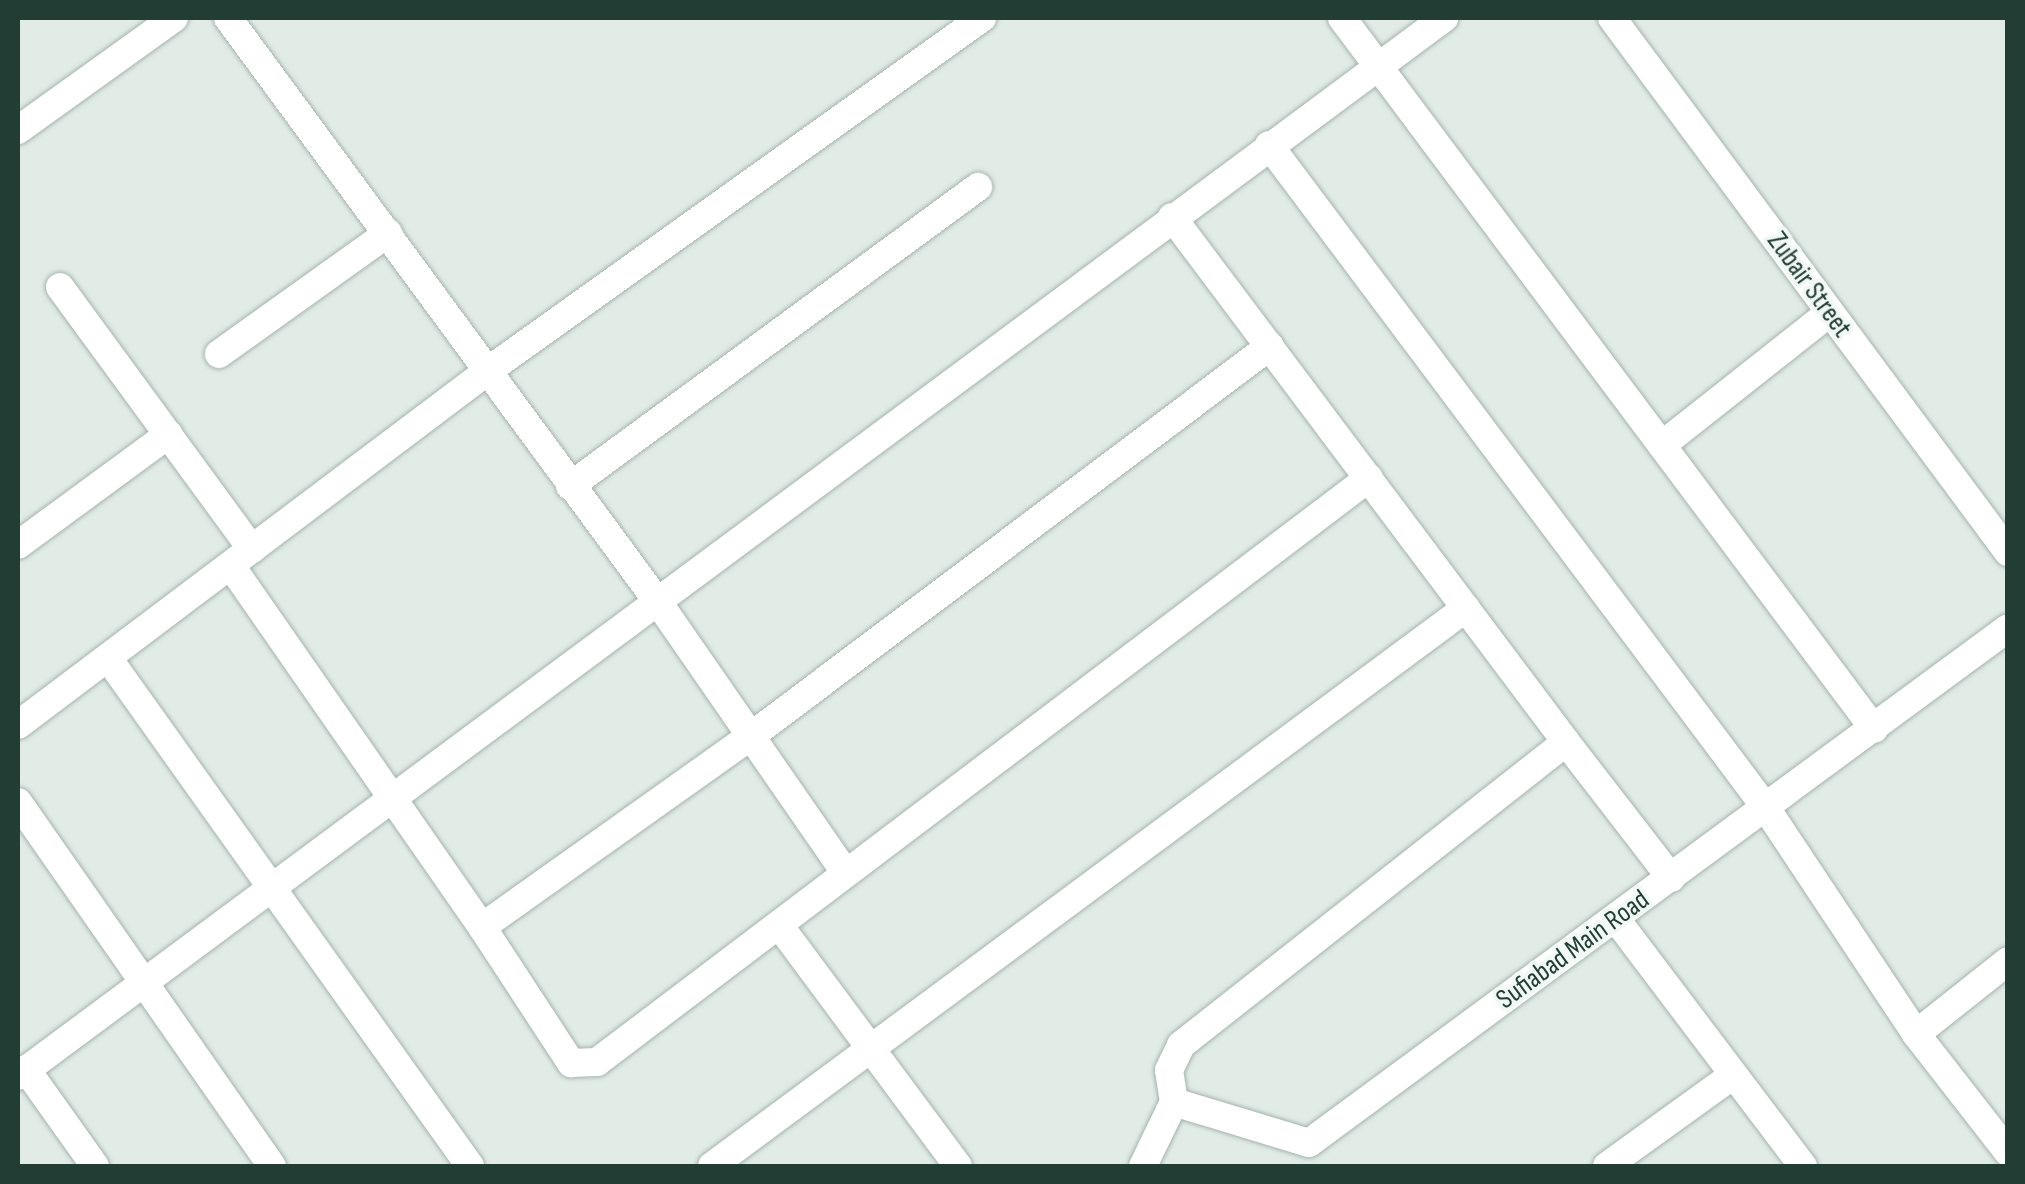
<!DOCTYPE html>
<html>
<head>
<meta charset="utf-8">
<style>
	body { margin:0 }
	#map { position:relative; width:2025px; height:1184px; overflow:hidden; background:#e2ece7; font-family:"Sofia Sans Condensed",sans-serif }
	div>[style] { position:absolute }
	.roads { filter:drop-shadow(0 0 2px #a5b4ae) drop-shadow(0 0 2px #a5b4ae) }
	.minor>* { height:28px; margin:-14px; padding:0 14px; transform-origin:14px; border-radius:14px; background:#fff }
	span { translate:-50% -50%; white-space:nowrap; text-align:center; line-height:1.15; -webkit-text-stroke:8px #f2f8f5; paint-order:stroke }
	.street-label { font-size:28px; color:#223d34 }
	.frame { position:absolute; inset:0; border:20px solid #223d34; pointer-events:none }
</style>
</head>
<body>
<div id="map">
	<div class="roads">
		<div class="minor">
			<div style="left:228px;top:18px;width:725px;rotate:53.64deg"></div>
			<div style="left:658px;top:602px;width:328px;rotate:55.3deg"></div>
			<div style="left:1342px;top:18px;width:888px;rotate:53.19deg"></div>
			<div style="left:1612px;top:18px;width:665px;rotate:53.44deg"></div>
			<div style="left:18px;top:130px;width:192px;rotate:-35.7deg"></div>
			<div style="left:1269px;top:145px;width:829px;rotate:53.14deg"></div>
			<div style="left:1766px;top:808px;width:271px;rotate:56.4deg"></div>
			<div style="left:1916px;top:1034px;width:117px;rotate:-38.4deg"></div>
			<div style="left:1172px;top:217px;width:656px;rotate:53.11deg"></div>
			<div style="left:60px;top:287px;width:325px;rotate:53.8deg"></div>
			<div style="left:219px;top:354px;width:208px;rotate:-35.6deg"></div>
			<div style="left:1662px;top:445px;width:213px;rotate:-38.3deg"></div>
			<div style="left:570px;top:486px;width:506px;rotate:-36.24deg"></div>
			<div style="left:18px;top:545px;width:187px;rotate:-36.3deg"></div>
			<div style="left:231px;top:566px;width:440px;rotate:55.2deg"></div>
			<div style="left:482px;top:927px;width:330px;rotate:-35.4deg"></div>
			<div style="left:751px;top:736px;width:649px;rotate:-36.92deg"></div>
			<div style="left:108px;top:658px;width:624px;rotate:54.53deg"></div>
			<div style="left:18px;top:725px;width:590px;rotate:-37.01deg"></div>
			<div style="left:489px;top:370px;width:606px;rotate:-35.53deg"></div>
			<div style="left:18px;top:802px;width:444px;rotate:55.1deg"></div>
			<div style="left:1616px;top:919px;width:310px;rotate:52.9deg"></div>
			<div style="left:779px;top:925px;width:300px;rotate:53.4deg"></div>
			<div style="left:482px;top:927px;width:163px;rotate:56.8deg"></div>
			<div style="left:571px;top:1063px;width:26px;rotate:-2deg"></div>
			<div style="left:597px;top:1062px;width:968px;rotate:-37.11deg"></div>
			<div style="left:1916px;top:1034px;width:150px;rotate:52.1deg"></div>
			<div style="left:26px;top:1069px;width:119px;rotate:54.6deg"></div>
			<div style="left:18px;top:1076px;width:1776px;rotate:-36.57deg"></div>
			<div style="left:1174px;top:1102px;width:32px;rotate:-99deg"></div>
			<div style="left:1169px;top:1070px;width:28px;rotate:-64deg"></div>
			<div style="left:1181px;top:1045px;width:490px;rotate:-38.2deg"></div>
			<div style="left:1566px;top:742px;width:172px;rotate:52.3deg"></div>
			<div style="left:712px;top:1166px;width:938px;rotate:-36.5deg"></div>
			<div style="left:1143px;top:1166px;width:71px;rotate:-64.2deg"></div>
			<div style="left:1174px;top:1102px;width:141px;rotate:16.9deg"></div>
			<div style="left:1309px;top:1143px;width:868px;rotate:-36.38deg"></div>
			<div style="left:1607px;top:1166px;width:155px;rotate:-35.8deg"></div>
		</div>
	</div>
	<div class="street-label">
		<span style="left:1809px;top:285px;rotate:54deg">Zubair Street</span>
		<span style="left:1573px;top:950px;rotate:-36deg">Sufiabad Main Road</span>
	</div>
	<div class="frame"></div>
</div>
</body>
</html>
